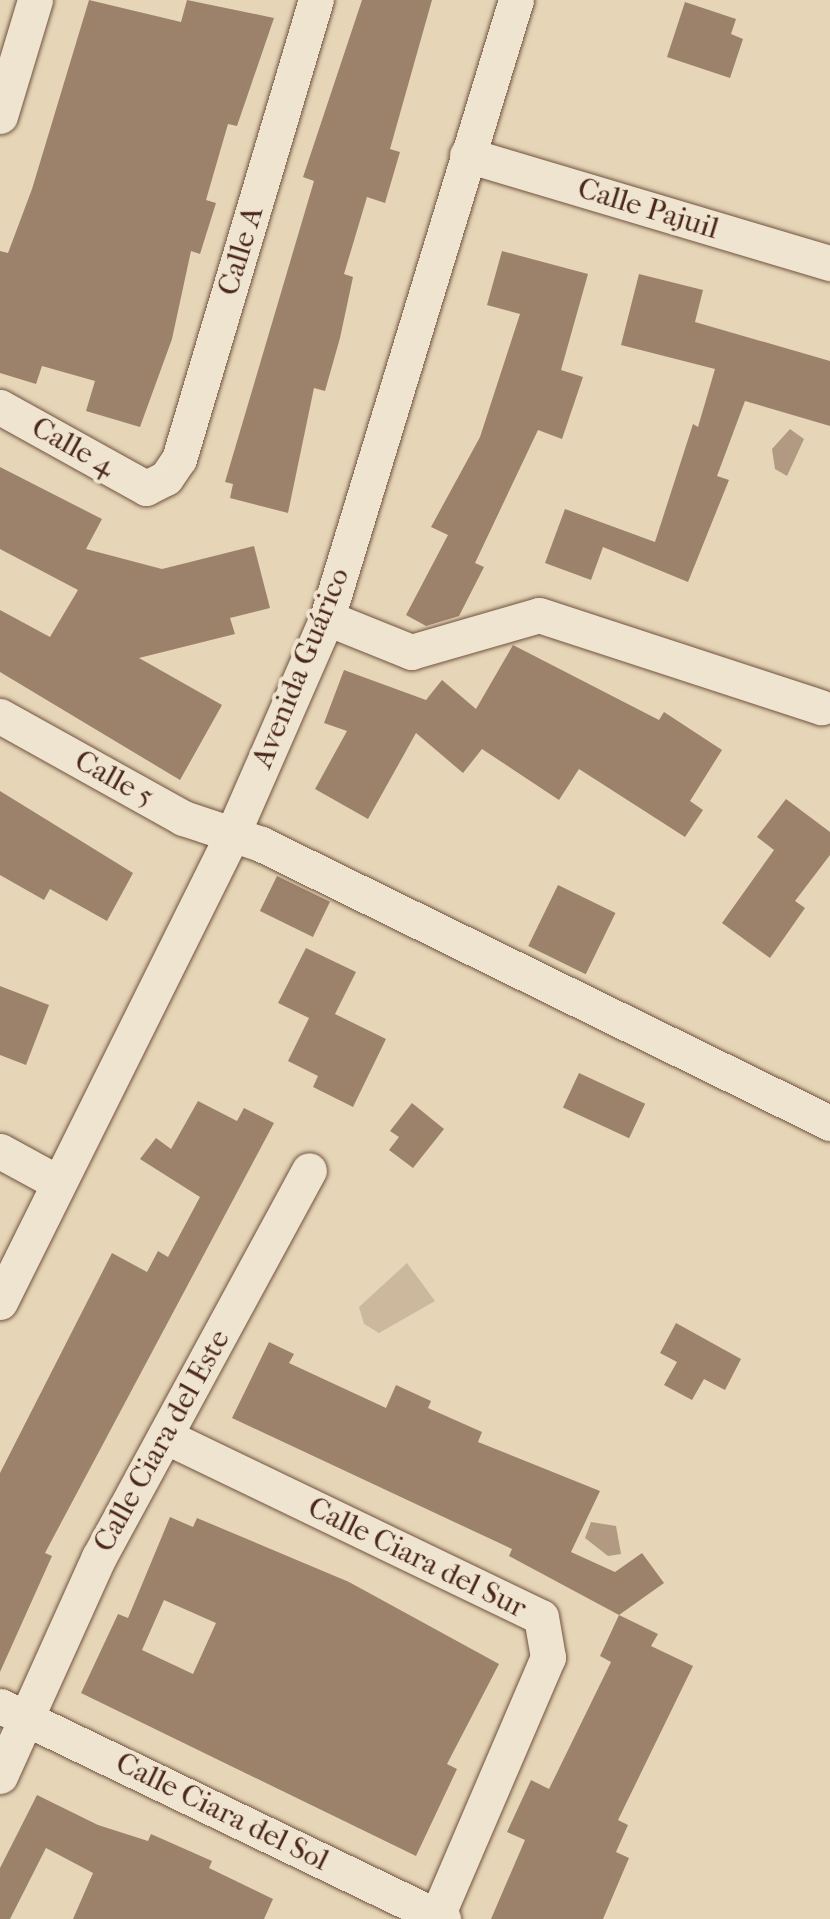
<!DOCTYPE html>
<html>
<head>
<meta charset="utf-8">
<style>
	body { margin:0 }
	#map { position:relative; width:830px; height:1919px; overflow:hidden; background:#e6d6b7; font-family:"IM FELL French Canon",serif }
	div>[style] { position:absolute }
	.green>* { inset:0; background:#ccb89c }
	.water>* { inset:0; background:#b19a81 }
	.building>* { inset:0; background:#9c826b; transform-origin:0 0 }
	.roads { filter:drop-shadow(0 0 2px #725340) drop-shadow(0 0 2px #725340) }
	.minor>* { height:35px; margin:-17.5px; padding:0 17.5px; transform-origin:17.5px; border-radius:17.5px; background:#efe4d0 }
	span { translate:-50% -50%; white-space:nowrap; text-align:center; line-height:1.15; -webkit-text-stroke:8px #efe4d0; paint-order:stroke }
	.street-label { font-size:30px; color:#4b2719 }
</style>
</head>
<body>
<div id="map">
	<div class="green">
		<div style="clip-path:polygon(407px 1263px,435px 1301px,379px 1333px,364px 1324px,359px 1307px)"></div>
	</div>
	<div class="water">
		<div style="clip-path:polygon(790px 429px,804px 439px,787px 476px,775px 469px,772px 449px)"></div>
		<div style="clip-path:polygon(591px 1522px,616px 1526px,621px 1554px,608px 1556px,585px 1538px)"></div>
	</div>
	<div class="building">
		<div style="clip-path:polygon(89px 0,181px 22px,187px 0,274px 18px,237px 126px,228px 124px,206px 200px,216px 203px,200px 254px,191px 251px,172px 339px,140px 427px,86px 411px,95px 381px,42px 366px,36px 384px,0 373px,0 251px,8px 253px,32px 189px)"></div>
		<div style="clip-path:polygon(362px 0,432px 0,390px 149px,400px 152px,385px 203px,367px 197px,344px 274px,353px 277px,340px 338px,325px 391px,314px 388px,288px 513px,230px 498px,233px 484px,225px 482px,314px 181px,303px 177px)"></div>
		<div style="clip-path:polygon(685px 2px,736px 19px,731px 34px,743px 39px,730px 78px,667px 57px)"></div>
		<div style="clip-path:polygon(502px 251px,588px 274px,561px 370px,583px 377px,562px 439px,538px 430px,475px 563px,484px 567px,459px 616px,426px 626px,406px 615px,448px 535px,431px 527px,480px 437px,520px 314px,487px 305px)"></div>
		<div style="clip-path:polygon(639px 274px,703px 290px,695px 322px,830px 361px,830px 426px,745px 401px,717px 476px,729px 480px,688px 582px,603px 547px,591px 580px,545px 563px,565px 509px,655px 542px,693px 424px,698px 427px,715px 369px,621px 345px)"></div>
		<div style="clip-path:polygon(0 467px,102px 519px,86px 549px,162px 569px,254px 546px,270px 608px,230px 618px,235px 634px,139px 658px,222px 705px,180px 780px,0 672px,0 610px,50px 637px,78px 590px,0 549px)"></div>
		<div style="clip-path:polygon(513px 645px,659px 720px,664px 712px,722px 750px,690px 801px,703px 810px,685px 837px,579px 769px,559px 800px,482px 749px,463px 773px,416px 733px,368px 819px,315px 789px,347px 731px,324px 723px,344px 670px,426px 700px,442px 680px,476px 709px)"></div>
		<div style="clip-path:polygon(0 791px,133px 873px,107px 921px,50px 889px,44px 900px,0 875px)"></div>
		<div style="clip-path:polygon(786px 799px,830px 832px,830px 855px,795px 901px,805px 908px,770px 958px,722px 923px,774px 850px,757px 837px)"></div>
		<div style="left:277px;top:876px;width:59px;height:39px;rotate:26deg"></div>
		<div style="left:558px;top:885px;width:64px;height:68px;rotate:26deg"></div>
		<div style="clip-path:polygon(306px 948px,356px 972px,335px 1014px,386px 1039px,353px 1107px,313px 1087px,318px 1076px,288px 1061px,309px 1018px,278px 1003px)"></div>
		<div style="clip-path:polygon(0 986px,49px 1005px,26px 1065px,0 1055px)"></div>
		<div style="left:579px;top:1073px;width:73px;height:38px;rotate:25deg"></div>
		<div style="clip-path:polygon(198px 1101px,237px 1121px,244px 1108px,274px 1123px,45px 1553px,52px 1556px,0 1672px,0 1473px,112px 1253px,147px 1272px,158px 1251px,168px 1257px,200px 1197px,140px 1159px,156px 1138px,171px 1149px)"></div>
		<div style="clip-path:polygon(412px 1103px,444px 1129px,413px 1168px,389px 1150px,399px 1137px,390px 1131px)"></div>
		<div style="clip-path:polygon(676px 1323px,741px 1359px,725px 1390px,704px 1379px,692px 1400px,664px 1385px,677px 1362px,660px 1353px)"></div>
		<div style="clip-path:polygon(269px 1342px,294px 1354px,289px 1363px,386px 1408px,396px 1385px,431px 1401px,428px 1408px,482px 1432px,478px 1442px,600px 1491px,571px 1552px,615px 1572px,642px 1553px,664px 1583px,619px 1615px,509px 1556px,512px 1549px,232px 1418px)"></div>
		<div style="clip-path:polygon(evenodd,170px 1517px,193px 1527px,197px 1518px,349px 1582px,499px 1664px,447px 1764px,457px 1769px,416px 1856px,81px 1693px,118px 1614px,128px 1618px,170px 1517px,164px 1600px,216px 1623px,193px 1674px,142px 1650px,164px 1600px)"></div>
		<div style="clip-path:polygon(619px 1615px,658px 1634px,651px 1646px,693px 1666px,618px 1820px,628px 1825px,616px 1852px,629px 1858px,603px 1919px,491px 1919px,525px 1840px,507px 1832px,531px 1780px,549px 1789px,611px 1662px,600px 1656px)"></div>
		<div style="clip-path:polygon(37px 1795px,98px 1825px,148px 1841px,151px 1834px,212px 1861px,209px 1868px,273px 1899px,264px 1919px,73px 1919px,93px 1873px,46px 1848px,10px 1919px,0 1919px,0 1868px)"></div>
	</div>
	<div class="roads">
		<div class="minor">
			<div style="left:0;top:116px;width:121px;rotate:-73.2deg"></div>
			<div style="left:467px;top:155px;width:379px;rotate:16.6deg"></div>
			<div style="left:0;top:407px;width:167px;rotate:29deg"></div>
			<div style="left:146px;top:488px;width:22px;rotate:-27deg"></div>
			<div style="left:166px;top:478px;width:23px;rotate:-56deg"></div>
			<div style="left:179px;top:459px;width:479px;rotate:-73.4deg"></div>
			<div style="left:327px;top:618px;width:91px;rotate:22deg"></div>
			<div style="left:411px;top:652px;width:133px;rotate:-16.1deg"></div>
			<div style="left:539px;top:615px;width:297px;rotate:18.1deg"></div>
			<div style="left:0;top:716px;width:210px;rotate:29.1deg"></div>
			<div style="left:183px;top:818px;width:82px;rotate:18.4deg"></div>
			<div style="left:261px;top:844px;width:634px;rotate:26.12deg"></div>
			<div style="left:0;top:1151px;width:65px;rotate:28.5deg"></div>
			<div style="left:0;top:1302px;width:521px;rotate:-63.58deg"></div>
			<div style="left:232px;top:835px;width:237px;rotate:-66.4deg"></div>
			<div style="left:327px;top:618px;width:646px;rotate:-73deg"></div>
			<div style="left:165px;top:1436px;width:417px;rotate:25.7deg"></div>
			<div style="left:541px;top:1617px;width:41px;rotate:80.1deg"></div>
			<div style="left:548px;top:1657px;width:282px;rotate:113.2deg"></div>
			<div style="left:0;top:1706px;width:492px;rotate:25.7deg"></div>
			<div style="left:0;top:1776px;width:240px;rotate:-65.7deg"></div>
			<div style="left:99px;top:1557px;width:440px;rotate:-61.5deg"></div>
		</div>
	</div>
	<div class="street-label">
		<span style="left:648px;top:209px;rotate:17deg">Calle Pajuil</span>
		<span style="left:241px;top:251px;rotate:-73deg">Calle A</span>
		<span style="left:73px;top:447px;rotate:29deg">Calle 4</span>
		<span style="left:301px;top:668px;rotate:-68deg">Avenida Guárico</span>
		<span style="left:114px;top:779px;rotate:29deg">Calle 5</span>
		<span style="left:162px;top:1441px;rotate:-61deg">Calle Ciara del Este</span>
		<span style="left:417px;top:1558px;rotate:26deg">Calle Ciara del Sur</span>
		<span style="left:222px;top:1812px;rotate:26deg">Calle Ciara del Sol</span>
	</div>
</div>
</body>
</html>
